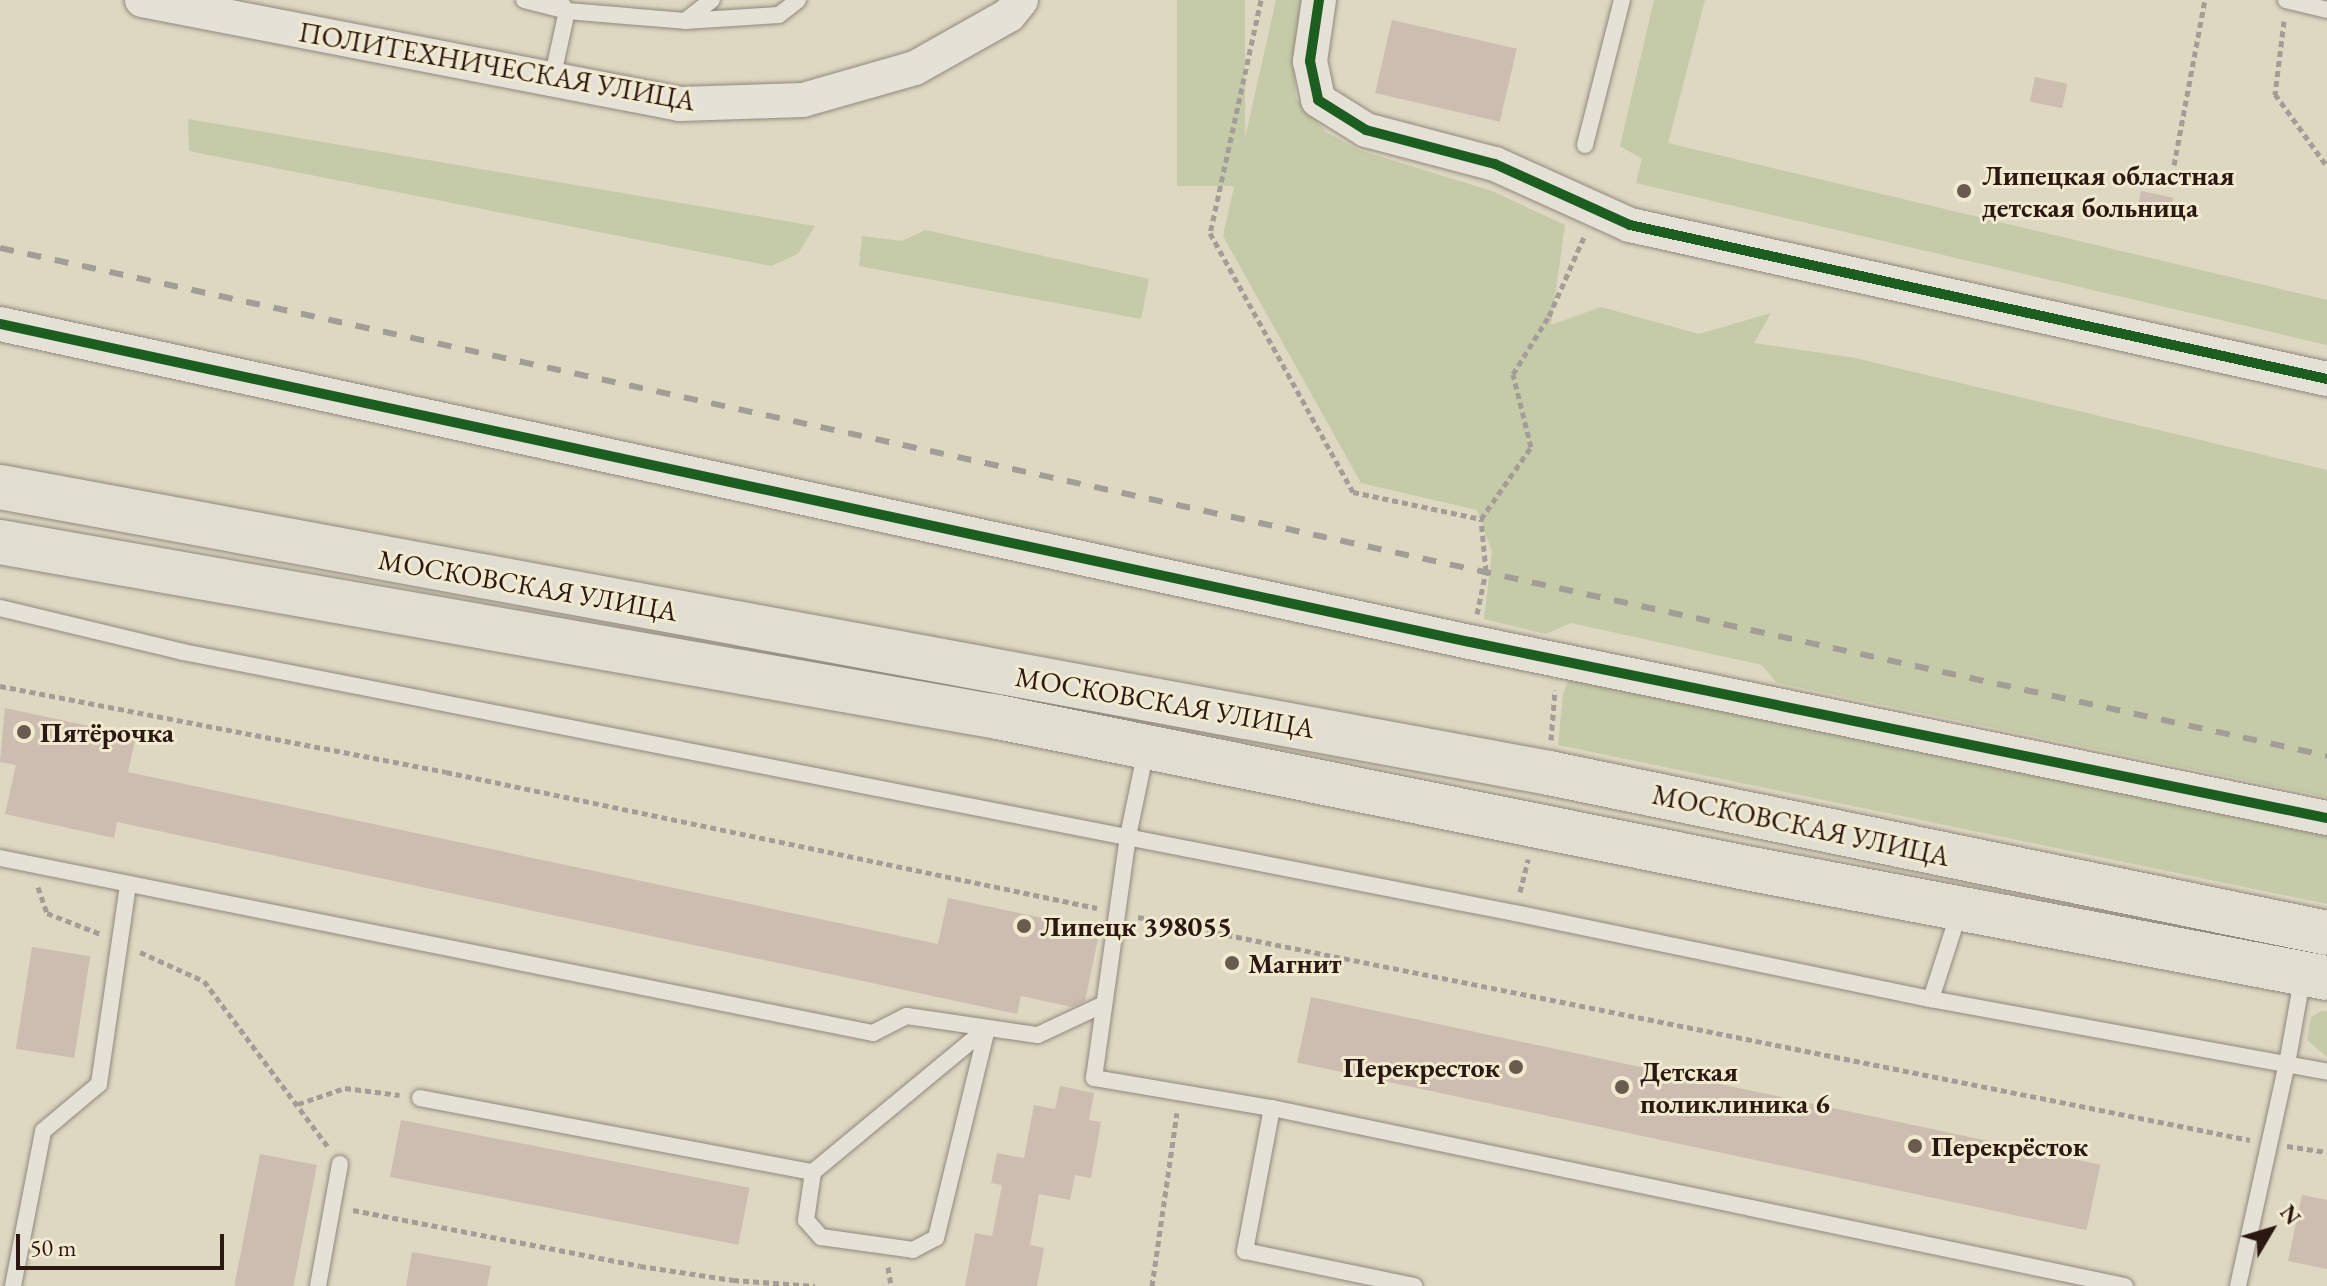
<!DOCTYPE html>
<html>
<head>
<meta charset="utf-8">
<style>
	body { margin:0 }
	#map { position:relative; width:2327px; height:1286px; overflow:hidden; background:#ded7c2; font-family:"EB Garamond",serif }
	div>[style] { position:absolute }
	.green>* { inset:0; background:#c5cba8; transform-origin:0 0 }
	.building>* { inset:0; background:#ccbdb0; transform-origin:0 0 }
	.path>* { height:5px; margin-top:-2.5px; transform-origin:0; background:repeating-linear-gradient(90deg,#a29e96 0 6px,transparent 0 10px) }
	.roads { filter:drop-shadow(0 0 2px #90897d) drop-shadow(0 0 2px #90897d) }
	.service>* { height:16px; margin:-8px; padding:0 8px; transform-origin:8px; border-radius:8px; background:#e5e1d7 }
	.minor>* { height:34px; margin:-17px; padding:0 17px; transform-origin:17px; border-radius:17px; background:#e5e1d7 }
	.primary>* { height:44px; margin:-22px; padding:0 22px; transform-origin:22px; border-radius:22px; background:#e1ddd0 }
	.rail>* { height:6px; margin-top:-3px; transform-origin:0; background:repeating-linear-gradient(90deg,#a29e96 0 14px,transparent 0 28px) }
	.cycleway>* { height:10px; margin:-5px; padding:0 5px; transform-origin:5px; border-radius:5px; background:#1b5e20 }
	.dots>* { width:22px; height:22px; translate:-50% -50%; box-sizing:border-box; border:4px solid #f1e9d0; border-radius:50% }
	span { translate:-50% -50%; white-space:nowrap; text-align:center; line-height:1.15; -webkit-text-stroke:6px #f1e9d0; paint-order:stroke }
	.street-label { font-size:28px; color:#2b1811 }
	.poi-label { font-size:28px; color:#2b1811; font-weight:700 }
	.left { translate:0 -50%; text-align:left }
	.right { translate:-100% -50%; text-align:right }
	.north { position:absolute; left:2231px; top:1190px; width:80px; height:80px; -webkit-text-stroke:6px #f1e9d0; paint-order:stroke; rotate:52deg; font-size:22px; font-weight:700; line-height:32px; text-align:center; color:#2b1811 }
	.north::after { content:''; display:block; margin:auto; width:28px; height:36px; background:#2b1811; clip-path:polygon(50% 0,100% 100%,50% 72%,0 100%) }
	.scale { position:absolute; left:16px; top:1234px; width:208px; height:36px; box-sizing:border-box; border:4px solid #2b1811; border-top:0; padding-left:10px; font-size:24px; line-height:28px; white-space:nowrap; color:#2b1811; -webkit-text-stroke:6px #f1e9d0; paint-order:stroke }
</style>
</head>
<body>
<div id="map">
	<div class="green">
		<div style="left:1177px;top:0;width:68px;height:186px"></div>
		<div style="clip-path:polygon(1276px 0,1309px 0,1294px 66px,1296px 98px,1326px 132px,1359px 150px,1492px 191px,1565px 225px,1551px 325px,1601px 307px,1699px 334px,1771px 313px,1754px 343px,1855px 358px,2327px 470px,2327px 797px,1777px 683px,1762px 665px,1571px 623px,1546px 634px,1484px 619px,1492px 552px,1477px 510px,1361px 483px,1223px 236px)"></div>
		<div style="clip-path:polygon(1654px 0,1705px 0,1668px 143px,2327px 300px,2327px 345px,1636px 183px,1642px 159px,1620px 146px)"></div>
		<div style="clip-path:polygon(188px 119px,815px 226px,798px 254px,771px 266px,189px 151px)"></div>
		<div style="clip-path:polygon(925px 230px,1149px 279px,1141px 319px,859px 266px,862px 236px,902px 241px)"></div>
		<div style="clip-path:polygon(1571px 674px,2327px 836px,2327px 904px,1558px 745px,1563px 694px)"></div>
		<div style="clip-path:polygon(2322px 1011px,2327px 1011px,2327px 1057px,2307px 1040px,2311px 1017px)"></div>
	</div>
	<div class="building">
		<div style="left:1392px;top:20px;width:128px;height:75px;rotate:13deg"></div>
		<div style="left:2035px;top:77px;width:33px;height:25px;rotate:12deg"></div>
		<div style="left:2141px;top:191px;width:33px;height:22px;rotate:12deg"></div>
		<div style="clip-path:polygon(5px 708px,136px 736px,128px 772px,938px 944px,948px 898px,1100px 930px,1085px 1001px,1072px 1007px,1021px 996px,1017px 1014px,117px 822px,114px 838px,5px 814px,16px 765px,0 762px)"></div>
		<div style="left:32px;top:947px;width:59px;height:103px;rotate:9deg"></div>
		<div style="left:1311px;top:997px;width:807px;height:67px;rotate:12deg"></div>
		<div style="clip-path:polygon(1060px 1086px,1094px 1093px,1089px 1120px,1101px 1122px,1091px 1178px,1075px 1175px,1070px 1200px,1039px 1194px,1030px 1245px,1044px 1248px,1037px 1286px,965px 1286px,975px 1233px,992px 1236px,1002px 1185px,991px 1183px,997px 1153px,1024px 1158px,1034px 1105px,1055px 1109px)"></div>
		<div style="left:401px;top:1120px;width:355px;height:58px;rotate:11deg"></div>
		<div style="left:260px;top:1154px;width:58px;height:134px;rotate:11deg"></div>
		<div style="clip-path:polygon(2302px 1195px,2327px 1200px,2327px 1269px,2288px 1261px)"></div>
		<div style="clip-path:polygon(412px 1252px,491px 1266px,487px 1286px,406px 1286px)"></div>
	</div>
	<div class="path">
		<div style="left:1261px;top:0;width:239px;rotate:102.3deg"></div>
		<div style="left:1210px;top:233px;width:296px;rotate:61.1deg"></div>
		<div style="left:1353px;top:492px;width:131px;rotate:11.9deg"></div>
		<div style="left:2284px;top:21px;width:74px;rotate:97deg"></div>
		<div style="left:2275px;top:94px;width:89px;rotate:54.2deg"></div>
		<div style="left:2174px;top:165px;width:168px;rotate:-79.4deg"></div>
		<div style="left:1477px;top:614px;width:44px;rotate:-78.2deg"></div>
		<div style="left:1486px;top:571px;width:52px;rotate:-95.5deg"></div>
		<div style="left:1481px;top:519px;width:88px;rotate:-55.2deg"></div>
		<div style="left:1531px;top:447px;width:75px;rotate:-103.9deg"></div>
		<div style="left:1513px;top:374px;width:68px;rotate:-58.2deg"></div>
		<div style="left:1549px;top:316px;width:86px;rotate:-66.1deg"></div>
		<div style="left:0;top:686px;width:454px;rotate:10.9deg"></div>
		<div style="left:446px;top:772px;width:665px;rotate:11.8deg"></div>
		<div style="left:1551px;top:740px;width:50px;rotate:-85.4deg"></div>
		<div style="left:38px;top:887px;width:28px;rotate:71deg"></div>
		<div style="left:47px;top:913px;width:58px;rotate:21.3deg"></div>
		<div style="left:1520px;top:892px;width:34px;rotate:-76deg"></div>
		<div style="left:1138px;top:917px;width:1134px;rotate:11.34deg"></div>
		<div style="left:140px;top:952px;width:70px;rotate:24.4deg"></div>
		<div style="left:204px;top:981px;width:207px;rotate:53.2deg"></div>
		<div style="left:298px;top:1104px;width:50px;rotate:-18.8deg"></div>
		<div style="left:345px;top:1088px;width:55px;rotate:7.3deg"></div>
		<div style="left:2287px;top:1146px;width:40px;rotate:8.5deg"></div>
		<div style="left:353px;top:1210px;width:292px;rotate:11deg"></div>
		<div style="left:640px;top:1266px;width:94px;rotate:8.6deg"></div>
		<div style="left:733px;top:1280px;width:82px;rotate:4.2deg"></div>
		<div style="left:888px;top:1267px;width:19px;rotate:81deg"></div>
		<div style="left:1152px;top:1286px;width:175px;rotate:-81.8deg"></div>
	</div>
	<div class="roads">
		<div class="service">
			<div style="left:524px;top:0;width:44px;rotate:14.3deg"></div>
			<div style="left:567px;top:11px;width:70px;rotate:102.4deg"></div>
			<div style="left:558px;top:0;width:14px;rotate:51deg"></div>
			<div style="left:567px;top:11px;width:118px;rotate:4.8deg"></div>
			<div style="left:685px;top:21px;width:34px;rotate:-38deg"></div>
			<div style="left:2286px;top:0;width:42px;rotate:13.7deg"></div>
			<div style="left:685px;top:21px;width:94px;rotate:-3.7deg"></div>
			<div style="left:779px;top:15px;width:24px;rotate:-38deg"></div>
			<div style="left:1585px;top:145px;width:150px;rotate:-75.7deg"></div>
			<div style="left:0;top:608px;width:188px;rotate:13.5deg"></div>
			<div style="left:183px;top:652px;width:1357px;rotate:11.09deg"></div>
			<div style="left:1515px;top:913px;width:425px;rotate:11.7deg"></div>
			<div style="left:1931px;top:999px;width:403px;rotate:10.4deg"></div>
			<div style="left:1146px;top:750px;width:88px;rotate:101.8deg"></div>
			<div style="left:1128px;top:836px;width:244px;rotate:98deg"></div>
			<div style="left:1094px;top:1078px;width:181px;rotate:9.6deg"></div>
			<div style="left:1272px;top:1108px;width:871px;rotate:11.79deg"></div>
			<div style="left:0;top:858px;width:890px;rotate:11.34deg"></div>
			<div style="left:873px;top:1033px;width:38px;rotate:-27deg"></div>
			<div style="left:907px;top:1016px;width:132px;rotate:8.3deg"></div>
			<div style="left:1038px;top:1035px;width:73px;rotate:-25.2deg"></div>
			<div style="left:1931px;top:999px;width:95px;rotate:-72.1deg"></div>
			<div style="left:420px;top:1098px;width:400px;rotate:10.7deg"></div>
			<div style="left:813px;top:1172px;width:226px;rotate:-39.6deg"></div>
			<div style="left:1272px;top:1108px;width:146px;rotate:100.7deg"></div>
			<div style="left:1245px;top:1251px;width:173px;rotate:11.7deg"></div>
			<div style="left:813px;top:1172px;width:49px;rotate:98.3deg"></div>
			<div style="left:806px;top:1220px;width:23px;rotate:49deg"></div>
			<div style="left:821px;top:1237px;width:93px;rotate:8deg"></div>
			<div style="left:913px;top:1250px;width:26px;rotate:-28deg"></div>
			<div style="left:936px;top:1238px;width:216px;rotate:-76.3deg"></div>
			<div style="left:13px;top:1286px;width:158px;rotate:-79deg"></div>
			<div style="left:43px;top:1131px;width:73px;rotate:-40deg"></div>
			<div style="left:99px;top:1084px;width:202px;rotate:-81.7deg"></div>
			<div style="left:318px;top:1286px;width:124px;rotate:-79.8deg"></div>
			<div style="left:2238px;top:1286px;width:227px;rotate:-77.6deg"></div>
			<div style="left:2287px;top:1064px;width:91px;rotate:-79.9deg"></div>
		</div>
		<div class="minor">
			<div style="left:142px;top:0;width:548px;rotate:10.94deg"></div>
			<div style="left:680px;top:104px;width:123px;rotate:-1.9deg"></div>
			<div style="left:803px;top:100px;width:116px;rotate:-15.9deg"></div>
			<div style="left:915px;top:68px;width:108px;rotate:-29.4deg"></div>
			<div style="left:1009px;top:15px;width:19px;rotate:-51deg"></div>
			<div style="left:1319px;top:0;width:62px;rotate:98.4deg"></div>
			<div style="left:1310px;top:61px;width:40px;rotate:78deg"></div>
			<div style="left:1318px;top:100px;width:57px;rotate:32deg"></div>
			<div style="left:1366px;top:130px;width:133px;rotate:14.8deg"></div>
			<div style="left:1495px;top:164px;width:148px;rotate:24.3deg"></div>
			<div style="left:1630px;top:225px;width:714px;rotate:12.46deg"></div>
			<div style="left:0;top:324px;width:1504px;rotate:12.21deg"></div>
			<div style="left:1470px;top:642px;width:875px;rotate:11.61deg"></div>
		</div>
		<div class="primary">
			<div style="left:0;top:487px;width:1575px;rotate:10.46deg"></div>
			<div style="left:1549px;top:773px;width:794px;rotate:11.62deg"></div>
			<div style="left:0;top:542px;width:1013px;rotate:9.95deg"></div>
			<div style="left:998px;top:717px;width:758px;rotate:11.41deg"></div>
			<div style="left:1741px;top:867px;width:596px;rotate:10.73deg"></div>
		</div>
	</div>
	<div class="rail">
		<div style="left:0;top:248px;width:2382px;rotate:12.31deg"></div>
	</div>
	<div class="cycleway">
		<div style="left:1319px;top:0;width:62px;rotate:98.4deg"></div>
		<div style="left:1310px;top:61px;width:40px;rotate:78deg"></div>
		<div style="left:1318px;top:100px;width:57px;rotate:32deg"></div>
		<div style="left:1366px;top:130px;width:133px;rotate:14.8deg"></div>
		<div style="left:1495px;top:164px;width:148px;rotate:24.3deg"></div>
		<div style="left:1630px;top:225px;width:714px;rotate:12.46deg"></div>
		<div style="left:0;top:324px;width:1504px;rotate:12.21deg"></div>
		<div style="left:1470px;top:642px;width:875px;rotate:11.61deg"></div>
	</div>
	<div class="dots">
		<div style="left:1964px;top:191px;background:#6a5b4f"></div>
		<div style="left:24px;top:732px;background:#6a5b4f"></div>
		<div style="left:1024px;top:926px;background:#6a5b4f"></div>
		<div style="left:1232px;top:963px;background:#6a5b4f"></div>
		<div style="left:1516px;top:1067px;background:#6a5b4f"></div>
		<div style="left:1622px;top:1087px;background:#6a5b4f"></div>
		<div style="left:1915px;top:1146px;background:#6a5b4f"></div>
	</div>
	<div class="street-label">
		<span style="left:497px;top:66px;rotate:10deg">ПОЛИТЕХНИЧЕСКАЯ УЛИЦА</span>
		<span style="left:528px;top:585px;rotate:10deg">МОСКОВСКАЯ УЛИЦА</span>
		<span style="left:1165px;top:702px;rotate:10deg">МОСКОВСКАЯ УЛИЦА</span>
		<span style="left:1801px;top:825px;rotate:12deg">МОСКОВСКАЯ УЛИЦА</span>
	</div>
	<div class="poi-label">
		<span class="left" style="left:1982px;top:191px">Липецкая областная<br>детская больница</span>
		<span class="left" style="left:40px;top:732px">Пятёрочка</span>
		<span class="left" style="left:1040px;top:926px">Липецк 398055</span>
		<span class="left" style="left:1248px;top:963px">Магнит</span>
		<span class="right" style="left:1500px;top:1067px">Перекресток</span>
		<span class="left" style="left:1640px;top:1087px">Детская<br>поликлиника 6</span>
		<span class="left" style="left:1931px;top:1146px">Перекрёсток</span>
	</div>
	<div class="north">N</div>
	<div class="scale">50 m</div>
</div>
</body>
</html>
